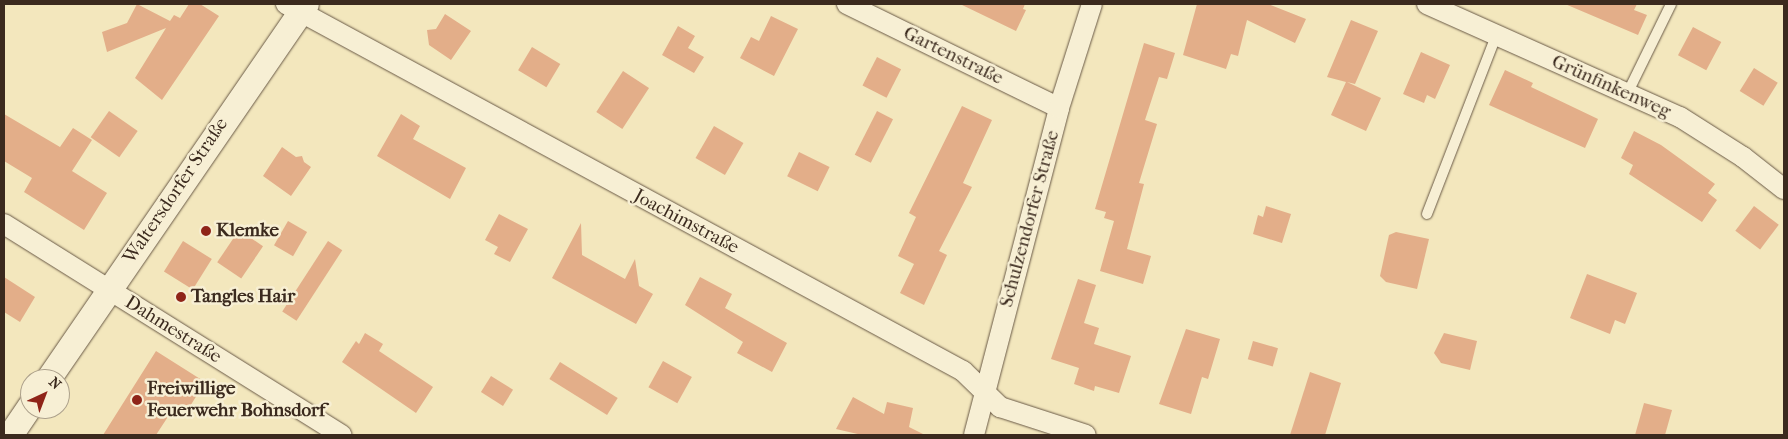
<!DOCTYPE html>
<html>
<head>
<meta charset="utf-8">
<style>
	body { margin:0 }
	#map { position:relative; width:1788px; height:439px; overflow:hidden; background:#f3e7bd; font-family:"IM FELL French Canon",serif }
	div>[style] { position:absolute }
	.building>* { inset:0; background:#e3ae89; transform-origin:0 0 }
	.roads { filter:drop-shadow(0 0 1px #695946) drop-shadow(0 0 1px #695946) }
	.service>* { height:10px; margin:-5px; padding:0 5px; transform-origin:5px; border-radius:5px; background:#f7efd4 }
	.minor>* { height:20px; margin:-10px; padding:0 10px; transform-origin:10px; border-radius:10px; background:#f7efd4 }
	.tertiary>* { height:25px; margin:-12.5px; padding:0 12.5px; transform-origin:12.5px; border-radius:12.5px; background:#f7efd4 }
	.dots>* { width:14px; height:14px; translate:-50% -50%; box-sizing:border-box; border:2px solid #f7efd4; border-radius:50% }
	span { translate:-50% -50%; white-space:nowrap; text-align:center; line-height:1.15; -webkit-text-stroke:5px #f7efd4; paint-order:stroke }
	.street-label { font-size:19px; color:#3b2a1e }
	.poi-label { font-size:19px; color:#3b2a1e; font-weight:700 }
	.left { translate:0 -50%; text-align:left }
	.frame { position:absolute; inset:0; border:5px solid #3b2a1e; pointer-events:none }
	.north { position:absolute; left:20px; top:369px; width:50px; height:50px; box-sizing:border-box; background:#f7efd4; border:1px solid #aca08b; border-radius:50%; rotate:43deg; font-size:14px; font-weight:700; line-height:20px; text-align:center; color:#3b2a1e }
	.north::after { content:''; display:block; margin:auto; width:18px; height:22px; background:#8f2418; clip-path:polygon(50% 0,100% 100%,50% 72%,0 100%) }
</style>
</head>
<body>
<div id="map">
	<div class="building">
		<div style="clip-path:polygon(137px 4px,170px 21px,174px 15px,180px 18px,189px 4px,200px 4px,219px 16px,162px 100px,135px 78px,166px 28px,107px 52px,102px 32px,127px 23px)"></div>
		<div style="clip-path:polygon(960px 4px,1025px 4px,1023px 9px,1026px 10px,1016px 31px)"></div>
		<div style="clip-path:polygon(1197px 4px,1268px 4px,1306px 19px,1295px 43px,1247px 20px,1238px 56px,1231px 54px,1226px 69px,1183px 55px)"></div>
		<div style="clip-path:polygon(1565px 4px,1637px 4px,1634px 10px,1647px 15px,1638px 35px)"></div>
		<div style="clip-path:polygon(445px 14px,471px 31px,451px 60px,429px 45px,427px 30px,436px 29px)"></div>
		<div style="clip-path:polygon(771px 16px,798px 29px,774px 76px,740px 58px,751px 37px,759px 41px)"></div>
		<div style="clip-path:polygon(1351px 20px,1378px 31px,1355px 84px,1347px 82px,1381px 98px,1366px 131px,1331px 115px,1346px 82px,1327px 77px)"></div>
		<div style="clip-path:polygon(678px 26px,695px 36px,688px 48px,704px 57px,694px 73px,662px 55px)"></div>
		<div style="left:1693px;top:27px;width:32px;height:32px;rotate:28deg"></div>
		<div style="clip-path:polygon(1144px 43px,1175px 53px,1167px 79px,1159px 77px,1145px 120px,1157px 124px,1139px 183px,1144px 184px,1127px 249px,1151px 256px,1143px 284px,1100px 271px,1114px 221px,1104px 218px,1106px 212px,1095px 209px)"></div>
		<div style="left:532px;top:47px;width:33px;height:27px;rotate:31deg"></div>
		<div style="clip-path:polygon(1421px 52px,1450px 65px,1435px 99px,1427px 95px,1424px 103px,1403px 94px)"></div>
		<div style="left:877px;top:57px;width:27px;height:32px;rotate:27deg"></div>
		<div style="left:1754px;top:68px;width:28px;height:27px;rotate:32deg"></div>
		<div style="clip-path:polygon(1505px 70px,1533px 83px,1531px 87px,1598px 119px,1585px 148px,1489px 105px)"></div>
		<div style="left:623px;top:71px;width:31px;height:49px;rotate:33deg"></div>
		<div style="clip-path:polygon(962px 106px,992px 120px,963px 183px,972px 187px,939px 251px,947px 255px,924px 305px,900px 293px,914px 264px,898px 256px,916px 217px,909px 213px)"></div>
		<div style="left:109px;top:111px;width:35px;height:32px;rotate:35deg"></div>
		<div style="left:877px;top:111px;width:18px;height:49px;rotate:27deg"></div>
		<div style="clip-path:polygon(4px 114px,60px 147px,73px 128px,92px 140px,72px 171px,107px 193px,84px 230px,24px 192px,32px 178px,4px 161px)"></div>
		<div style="clip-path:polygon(401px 114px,420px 126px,413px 139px,466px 168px,450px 199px,377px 156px)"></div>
		<div style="left:714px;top:126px;width:34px;height:37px;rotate:30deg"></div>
		<div style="clip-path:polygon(1634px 131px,1661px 145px,1715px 184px,1708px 193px,1717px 200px,1702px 222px,1629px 174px,1633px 165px,1621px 158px)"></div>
		<div style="clip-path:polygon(282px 147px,296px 157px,302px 156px,304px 162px,311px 167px,291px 196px,263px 176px)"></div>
		<div style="left:799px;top:152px;width:34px;height:27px;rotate:26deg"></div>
		<div style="clip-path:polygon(1266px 206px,1291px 214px,1282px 243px,1253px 234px,1258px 215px,1263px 217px)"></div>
		<div style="left:1754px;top:206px;width:31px;height:31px;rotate:37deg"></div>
		<div style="clip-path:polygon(499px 214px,528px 229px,510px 262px,494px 254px,498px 247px,485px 240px)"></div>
		<div style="left:288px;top:221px;width:22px;height:28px;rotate:30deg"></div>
		<div style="clip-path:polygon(581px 223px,582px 255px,625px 279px,635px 259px,639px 286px,653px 294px,636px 324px,552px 278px)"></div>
		<div style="left:239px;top:230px;width:29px;height:39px;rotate:34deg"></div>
		<div style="clip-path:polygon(1396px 232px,1429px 239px,1417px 289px,1386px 282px,1380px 276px,1389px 235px)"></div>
		<div style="left:183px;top:241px;width:34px;height:36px;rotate:32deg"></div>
		<div style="left:328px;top:241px;width:17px;height:84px;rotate:33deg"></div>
		<div style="clip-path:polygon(1587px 274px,1637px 293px,1625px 324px,1615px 320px,1610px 334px,1570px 318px)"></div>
		<div style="clip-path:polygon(4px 277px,35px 297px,20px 322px,4px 312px)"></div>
		<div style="clip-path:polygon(700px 277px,732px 294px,725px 308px,787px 343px,772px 372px,737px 353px,743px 342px,685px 305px)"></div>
		<div style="clip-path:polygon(1078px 279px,1096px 285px,1084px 323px,1099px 328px,1094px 344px,1131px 356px,1119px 393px,1095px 386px,1094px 391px,1074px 384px,1079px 368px,1051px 359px)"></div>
		<div style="clip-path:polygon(1186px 329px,1220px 339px,1208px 379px,1202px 377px,1191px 414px,1159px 404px)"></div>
		<div style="clip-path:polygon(365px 333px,383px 344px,379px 351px,433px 387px,416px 413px,342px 362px,356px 341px,359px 344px)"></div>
		<div style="clip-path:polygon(1444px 333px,1477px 341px,1470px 370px,1441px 363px,1434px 353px)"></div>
		<div style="left:1253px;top:341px;width:26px;height:19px;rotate:16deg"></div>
		<div style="clip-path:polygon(156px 351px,205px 382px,184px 416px,173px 409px,156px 435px,103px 435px)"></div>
		<div style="left:663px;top:361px;width:33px;height:30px;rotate:29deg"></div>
		<div style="left:560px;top:362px;width:68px;height:20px;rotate:32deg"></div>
		<div style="clip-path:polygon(1310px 372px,1341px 383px,1325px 435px,1290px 435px)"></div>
		<div style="left:491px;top:376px;width:26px;height:19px;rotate:32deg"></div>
		<div style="clip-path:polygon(853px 397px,884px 414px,887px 402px,913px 408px,909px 427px,925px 435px,862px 435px,836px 429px)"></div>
		<div style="clip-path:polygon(1644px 403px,1672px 410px,1665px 435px,1635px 435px)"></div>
	</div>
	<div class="roads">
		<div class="service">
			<div style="left:1627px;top:94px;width:100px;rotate:-63.9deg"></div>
			<div style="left:1427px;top:214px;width:191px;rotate:-68.8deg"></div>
		</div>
		<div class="minor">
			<div style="left:286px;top:4px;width:770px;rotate:28.46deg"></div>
			<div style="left:963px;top:371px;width:52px;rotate:44.2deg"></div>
			<div style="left:1000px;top:407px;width:90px;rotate:18deg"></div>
			<div style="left:847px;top:4px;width:236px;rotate:26.1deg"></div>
			<div style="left:1427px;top:4px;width:277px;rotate:24.1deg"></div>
			<div style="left:1680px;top:117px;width:75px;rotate:32.4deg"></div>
			<div style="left:1743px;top:157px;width:52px;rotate:38deg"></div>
			<div style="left:4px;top:224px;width:398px;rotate:32deg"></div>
			<div style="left:974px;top:435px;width:338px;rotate:-75.4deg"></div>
			<div style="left:1059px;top:108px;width:109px;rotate:-72.4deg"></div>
		</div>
		<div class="tertiary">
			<div style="left:48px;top:379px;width:455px;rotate:-55.5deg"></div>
			<div style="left:10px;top:435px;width:36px;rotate:-56deg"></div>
		</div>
	</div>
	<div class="dots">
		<div style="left:206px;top:231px;background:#8f2418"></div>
		<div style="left:181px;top:297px;background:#8f2418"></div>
		<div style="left:137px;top:400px;background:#8f2418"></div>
	</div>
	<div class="street-label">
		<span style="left:953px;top:56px;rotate:26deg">Gartenstraße</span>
		<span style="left:1611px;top:87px;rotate:24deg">Grünfinkenweg</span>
		<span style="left:176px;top:191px;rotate:-56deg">Waltersdorfer Straße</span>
		<span style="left:1030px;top:219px;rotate:-75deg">Schulzendorfer Straße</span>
		<span style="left:686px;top:222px;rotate:28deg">Joachimstraße</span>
		<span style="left:173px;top:330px;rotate:32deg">Dahmestraße</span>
	</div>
	<div class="poi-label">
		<span class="left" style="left:216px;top:231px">Klemke</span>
		<span class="left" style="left:191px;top:297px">Tangles Hair</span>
		<span class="left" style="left:147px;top:400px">Freiwillige<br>Feuerwehr Bohnsdorf</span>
	</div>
	<div class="frame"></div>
	<div class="north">N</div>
</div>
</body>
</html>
